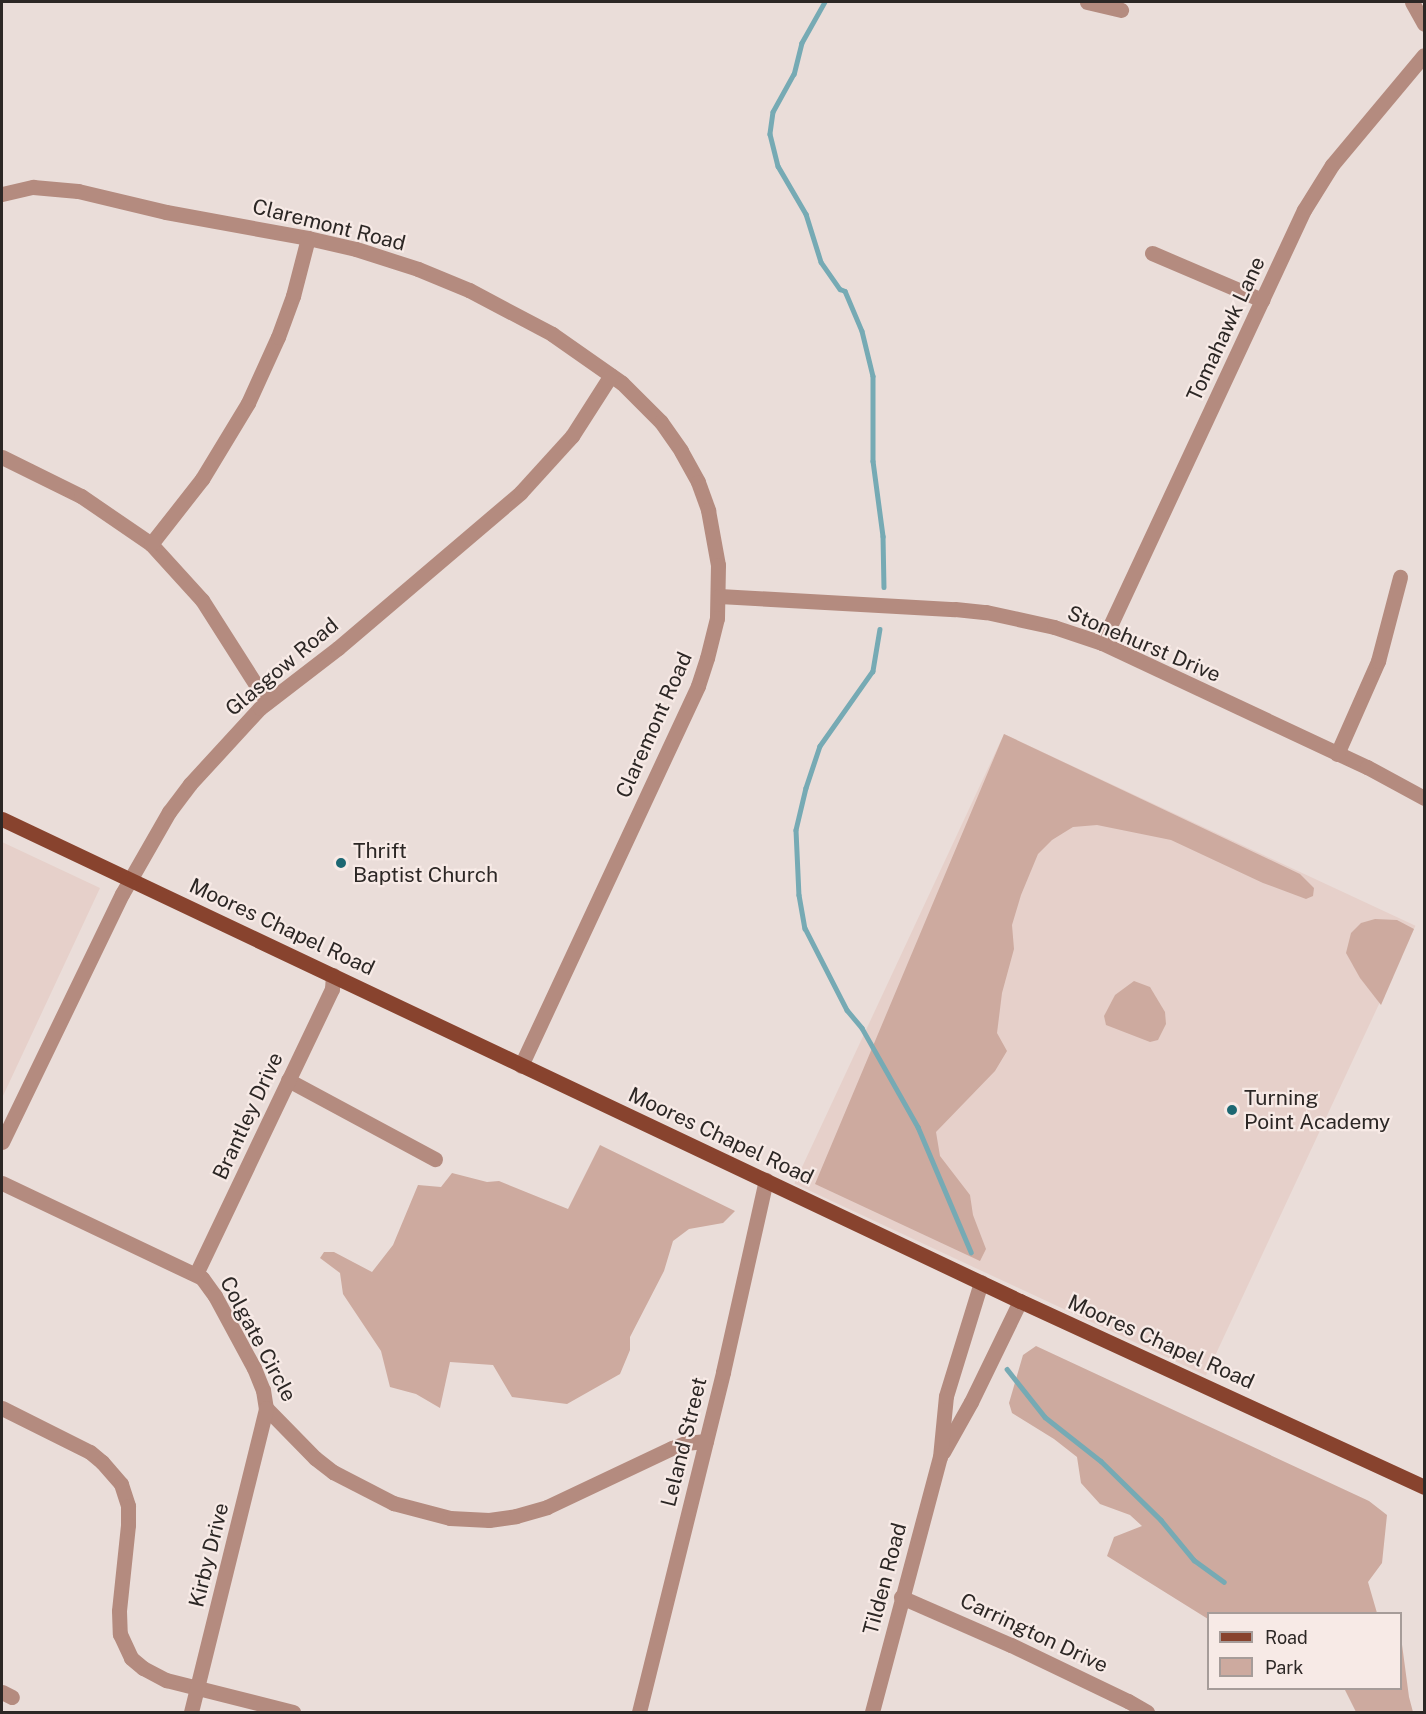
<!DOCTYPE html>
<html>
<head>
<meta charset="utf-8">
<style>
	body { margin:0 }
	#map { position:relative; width:1426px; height:1714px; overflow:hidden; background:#eaddd9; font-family:"Public Sans",sans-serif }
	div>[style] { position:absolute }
	.built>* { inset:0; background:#e6d0ca; transform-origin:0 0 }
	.green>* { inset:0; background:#cdaa9f }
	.stream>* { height:4.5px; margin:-2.25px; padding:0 2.25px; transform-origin:2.25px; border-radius:2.25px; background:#76aab4 }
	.minor>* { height:15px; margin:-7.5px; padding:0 7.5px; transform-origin:7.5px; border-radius:7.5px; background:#b48b7f }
	.major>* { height:15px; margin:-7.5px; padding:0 7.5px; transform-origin:7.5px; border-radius:7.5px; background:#88432e }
	.dots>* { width:16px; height:16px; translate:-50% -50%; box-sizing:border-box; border:3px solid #f7eae6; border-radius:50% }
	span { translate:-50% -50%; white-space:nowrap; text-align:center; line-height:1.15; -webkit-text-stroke:4.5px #f7eae6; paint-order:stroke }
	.street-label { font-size:21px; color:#2c2725 }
	.poi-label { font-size:21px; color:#2c2725 }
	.left { translate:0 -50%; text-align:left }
	.frame { position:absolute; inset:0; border:3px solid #2c2725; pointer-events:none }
	.legend { position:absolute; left:1207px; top:1612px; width:195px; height:78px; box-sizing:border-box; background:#f7eae6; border:2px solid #a69c99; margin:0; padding:8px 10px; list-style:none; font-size:18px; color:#2c2725 }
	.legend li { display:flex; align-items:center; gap:12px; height:30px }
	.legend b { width:30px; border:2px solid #a69c99 }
</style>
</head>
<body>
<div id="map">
	<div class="built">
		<div style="left:1004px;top:734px;width:454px;height:496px;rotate:25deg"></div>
		<div style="clip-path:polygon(2px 842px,100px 888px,2px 1098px)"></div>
	</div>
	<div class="green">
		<div style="clip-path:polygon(1004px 734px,1300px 874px,1314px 888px,1313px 896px,1306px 899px,1263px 883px,1171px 840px,1097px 825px,1073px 827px,1052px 840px,1038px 854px,1021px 895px,1012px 925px,1014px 949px,1002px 993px,997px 1033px,1007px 1051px,995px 1071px,936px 1132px,940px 1156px,970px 1195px,973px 1215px,986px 1249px,980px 1261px,815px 1184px)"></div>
		<div style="clip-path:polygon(1375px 919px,1397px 920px,1414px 929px,1381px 1005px,1360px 978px,1346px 953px,1351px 933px,1361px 923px)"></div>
		<div style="clip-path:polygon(1134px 981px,1150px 987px,1165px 1012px,1166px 1024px,1158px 1040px,1150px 1042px,1106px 1025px,1104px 1016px,1115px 995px)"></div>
		<div style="clip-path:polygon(600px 1145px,735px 1211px,723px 1223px,689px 1229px,673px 1241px,664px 1271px,630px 1337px,630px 1350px,620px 1374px,567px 1404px,512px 1397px,493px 1365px,450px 1362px,440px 1408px,416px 1394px,390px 1387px,381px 1351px,343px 1294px,340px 1273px,320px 1258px,324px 1252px,334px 1252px,372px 1272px,393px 1245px,418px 1185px,441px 1187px,452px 1173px,487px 1182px,499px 1181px,568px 1209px)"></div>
		<div style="clip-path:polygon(1036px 1346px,1369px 1501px,1387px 1515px,1382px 1563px,1368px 1582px,1377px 1613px,1208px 1614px,1208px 1619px,1107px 1556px,1114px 1537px,1142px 1526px,1130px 1515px,1100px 1504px,1081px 1483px,1077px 1457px,1054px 1439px,1012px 1413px,1009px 1403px,1023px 1355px)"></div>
		<div style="clip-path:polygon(1401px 1637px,1409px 1697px,1413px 1712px,1356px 1712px,1345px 1690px,1341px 1689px,1400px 1688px)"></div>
	</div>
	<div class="stream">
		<div style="left:825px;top:2px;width:47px;rotate:119.3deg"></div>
		<div style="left:802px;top:43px;width:32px;rotate:104deg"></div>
		<div style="left:794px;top:74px;width:43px;rotate:118.9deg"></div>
		<div style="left:773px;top:112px;width:22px;rotate:98deg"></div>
		<div style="left:770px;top:134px;width:33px;rotate:76deg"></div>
		<div style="left:778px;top:166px;width:56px;rotate:59.7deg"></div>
		<div style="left:806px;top:214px;width:50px;rotate:72.6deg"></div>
		<div style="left:821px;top:262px;width:33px;rotate:55deg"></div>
		<div style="left:840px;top:289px;width:5px;rotate:22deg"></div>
		<div style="left:845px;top:291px;width:43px;rotate:67deg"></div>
		<div style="left:862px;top:331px;width:46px;rotate:76.3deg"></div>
		<div style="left:873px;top:376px;width:85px;rotate:90deg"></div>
		<div style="left:873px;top:461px;width:76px;rotate:82.4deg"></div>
		<div style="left:883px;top:536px;width:51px;rotate:88.9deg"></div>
		<div style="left:880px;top:629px;width:43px;rotate:99.5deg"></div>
		<div style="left:873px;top:671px;width:92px;rotate:125.2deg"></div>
		<div style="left:820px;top:746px;width:44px;rotate:108.4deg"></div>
		<div style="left:806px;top:788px;width:43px;rotate:103.4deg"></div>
		<div style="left:796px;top:830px;width:65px;rotate:87.4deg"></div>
		<div style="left:799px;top:895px;width:34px;rotate:80deg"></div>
		<div style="left:805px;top:928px;width:92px;rotate:62.9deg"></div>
		<div style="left:847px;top:1010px;width:23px;rotate:50deg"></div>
		<div style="left:862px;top:1028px;width:114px;rotate:60.5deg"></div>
		<div style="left:918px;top:1127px;width:136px;rotate:67deg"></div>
		<div style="left:1007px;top:1369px;width:61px;rotate:51.6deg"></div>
		<div style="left:1045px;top:1417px;width:71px;rotate:38.2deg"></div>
		<div style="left:1101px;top:1461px;width:84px;rotate:44.5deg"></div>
		<div style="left:1161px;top:1520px;width:52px;rotate:50.5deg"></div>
		<div style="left:1194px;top:1560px;width:37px;rotate:36deg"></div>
	</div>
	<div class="minor">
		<div style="left:1087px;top:2px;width:35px;rotate:13deg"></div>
		<div style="left:1412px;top:2px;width:25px;rotate:61deg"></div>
		<div style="left:2px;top:194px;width:32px;rotate:-13deg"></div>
		<div style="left:33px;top:187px;width:45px;rotate:5.1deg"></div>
		<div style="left:78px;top:191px;width:90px;rotate:13.4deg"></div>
		<div style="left:166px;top:212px;width:144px;rotate:10.4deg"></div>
		<div style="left:308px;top:238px;width:49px;rotate:12.9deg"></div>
		<div style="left:356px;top:249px;width:65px;rotate:17.9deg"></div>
		<div style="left:418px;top:269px;width:55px;rotate:22.4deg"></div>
		<div style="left:469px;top:290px;width:94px;rotate:27.9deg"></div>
		<div style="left:552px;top:334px;width:85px;rotate:35deg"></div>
		<div style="left:622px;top:383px;width:55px;rotate:45deg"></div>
		<div style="left:661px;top:422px;width:35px;rotate:55deg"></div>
		<div style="left:681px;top:451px;width:35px;rotate:61deg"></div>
		<div style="left:698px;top:482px;width:30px;rotate:70deg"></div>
		<div style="left:708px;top:510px;width:56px;rotate:79.7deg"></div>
		<div style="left:718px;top:565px;width:53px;rotate:91.1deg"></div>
		<div style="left:717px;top:618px;width:41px;rotate:104deg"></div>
		<div style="left:707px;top:658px;width:29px;rotate:108deg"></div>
		<div style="left:698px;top:686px;width:419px;rotate:115deg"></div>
		<div style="left:1152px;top:253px;width:120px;rotate:23.1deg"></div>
		<div style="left:2px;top:457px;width:88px;rotate:26.3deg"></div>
		<div style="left:81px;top:496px;width:85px;rotate:34.4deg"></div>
		<div style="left:151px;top:544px;width:76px;rotate:47.7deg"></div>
		<div style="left:202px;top:600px;width:121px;rotate:57.5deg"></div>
		<div style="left:151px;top:544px;width:83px;rotate:-51.9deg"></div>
		<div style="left:202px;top:479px;width:89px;rotate:-58.8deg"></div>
		<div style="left:248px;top:403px;width:72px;rotate:-65.6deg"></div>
		<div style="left:278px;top:337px;width:44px;rotate:-69.9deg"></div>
		<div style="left:293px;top:296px;width:60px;rotate:-75.5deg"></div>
		<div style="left:719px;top:596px;width:236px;rotate:3.2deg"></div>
		<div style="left:955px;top:609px;width:31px;rotate:6deg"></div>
		<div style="left:986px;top:612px;width:70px;rotate:12.4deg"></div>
		<div style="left:1054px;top:627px;width:51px;rotate:18.4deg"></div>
		<div style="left:1102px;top:643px;width:293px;rotate:25.1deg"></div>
		<div style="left:1367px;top:767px;width:65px;rotate:28.5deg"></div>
		<div style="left:1102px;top:643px;width:478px;rotate:-65deg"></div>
		<div style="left:1304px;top:210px;width:53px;rotate:-58.1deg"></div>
		<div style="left:1332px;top:165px;width:143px;rotate:-50.1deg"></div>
		<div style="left:1337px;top:754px;width:102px;rotate:-66.2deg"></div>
		<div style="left:1378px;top:661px;width:87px;rotate:-75.3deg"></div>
		<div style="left:288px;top:1080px;width:167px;rotate:28.3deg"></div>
		<div style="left:2px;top:1142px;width:276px;rotate:-64.2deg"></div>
		<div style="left:122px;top:894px;width:95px;rotate:-60.2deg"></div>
		<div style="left:169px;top:812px;width:35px;rotate:-53deg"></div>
		<div style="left:190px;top:784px;width:103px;rotate:-47.4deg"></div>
		<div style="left:260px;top:708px;width:98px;rotate:-37.6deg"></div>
		<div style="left:338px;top:648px;width:240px;rotate:-40.4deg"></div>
		<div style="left:521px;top:492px;width:76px;rotate:-47.7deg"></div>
		<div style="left:572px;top:436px;width:72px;rotate:-57.4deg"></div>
		<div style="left:2px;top:1183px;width:221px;rotate:25.4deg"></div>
		<div style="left:202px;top:1278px;width:22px;rotate:54deg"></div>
		<div style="left:215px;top:1296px;width:82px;rotate:61.6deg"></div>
		<div style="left:254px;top:1368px;width:24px;rotate:68deg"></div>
		<div style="left:263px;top:1390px;width:18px;rotate:81deg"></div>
		<div style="left:266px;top:1408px;width:70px;rotate:45.6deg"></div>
		<div style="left:315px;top:1458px;width:23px;rotate:38deg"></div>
		<div style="left:333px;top:1472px;width:68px;rotate:27.3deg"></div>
		<div style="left:393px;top:1503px;width:59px;rotate:14.7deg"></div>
		<div style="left:450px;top:1518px;width:39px;rotate:3deg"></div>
		<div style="left:489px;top:1520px;width:27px;rotate:-8deg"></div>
		<div style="left:516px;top:1516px;width:32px;rotate:-16deg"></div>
		<div style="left:547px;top:1507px;width:138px;rotate:-25.3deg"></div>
		<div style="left:672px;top:1448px;width:15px;rotate:-20deg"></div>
		<div style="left:686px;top:1443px;width:20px;rotate:-6deg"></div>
		<div style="left:196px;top:1274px;width:316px;rotate:-64.5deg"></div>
		<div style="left:332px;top:989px;width:14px;rotate:-86deg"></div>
		<div style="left:2px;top:1408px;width:98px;rotate:26.6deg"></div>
		<div style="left:90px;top:1452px;width:16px;rotate:40deg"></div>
		<div style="left:102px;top:1462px;width:29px;rotate:49deg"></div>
		<div style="left:121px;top:1484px;width:23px;rotate:72deg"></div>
		<div style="left:128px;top:1506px;width:19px;rotate:90deg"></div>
		<div style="left:128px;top:1525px;width:86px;rotate:96deg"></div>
		<div style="left:119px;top:1611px;width:23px;rotate:88deg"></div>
		<div style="left:120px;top:1634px;width:26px;rotate:65deg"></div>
		<div style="left:131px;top:1658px;width:16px;rotate:40deg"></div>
		<div style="left:143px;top:1668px;width:26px;rotate:28deg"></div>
		<div style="left:166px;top:1680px;width:131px;rotate:14.1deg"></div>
		<div style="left:943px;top:1452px;width:57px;rotate:-60.8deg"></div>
		<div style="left:971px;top:1402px;width:112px;rotate:-64.1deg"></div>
		<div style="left:901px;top:1597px;width:120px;rotate:23.6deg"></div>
		<div style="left:1011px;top:1645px;width:130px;rotate:25.6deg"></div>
		<div style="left:1128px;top:1701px;width:22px;rotate:30deg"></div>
		<div style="left:2px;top:1692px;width:11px;rotate:27deg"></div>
		<div style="left:191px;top:1712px;width:313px;rotate:-76.1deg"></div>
		<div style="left:639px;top:1712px;width:350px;rotate:-76.1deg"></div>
		<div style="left:723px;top:1372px;width:197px;rotate:-77.4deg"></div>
		<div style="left:872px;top:1712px;width:264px;rotate:-75.1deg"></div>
		<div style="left:940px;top:1457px;width:61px;rotate:-84.4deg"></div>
		<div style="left:946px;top:1396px;width:119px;rotate:-72.9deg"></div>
	</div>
	<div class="major">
		<div style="left:2px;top:819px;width:1126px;rotate:25.34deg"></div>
		<div style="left:1020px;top:1301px;width:445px;rotate:24.7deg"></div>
	</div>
	<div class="dots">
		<div style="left:341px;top:863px;background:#1c6772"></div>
		<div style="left:1232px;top:1110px;background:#1c6772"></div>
	</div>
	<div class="street-label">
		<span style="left:329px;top:225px;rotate:14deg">Claremont Road</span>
		<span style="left:1226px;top:329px;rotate:-65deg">Tomahawk Lane</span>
		<span style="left:1144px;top:644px;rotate:23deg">Stonehurst Drive</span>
		<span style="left:282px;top:667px;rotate:-40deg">Glasgow Road</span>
		<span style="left:654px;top:725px;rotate:-66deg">Claremont Road</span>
		<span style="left:282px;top:927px;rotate:25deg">Moores Chapel Road</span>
		<span style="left:248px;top:1116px;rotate:-65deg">Brantley Drive</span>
		<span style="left:721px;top:1136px;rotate:25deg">Moores Chapel Road</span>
		<span style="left:258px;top:1339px;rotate:62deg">Colgate Circle</span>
		<span style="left:1161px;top:1342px;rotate:24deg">Moores Chapel Road</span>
		<span style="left:684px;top:1442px;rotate:-76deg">Leland Street</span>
		<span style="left:209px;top:1555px;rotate:-76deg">Kirby Drive</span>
		<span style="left:885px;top:1579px;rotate:-75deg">Tilden Road</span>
		<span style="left:1034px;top:1633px;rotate:25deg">Carrington Drive</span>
	</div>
	<div class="poi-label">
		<span class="left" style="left:353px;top:863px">Thrift<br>Baptist Church</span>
		<span class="left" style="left:1244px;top:1110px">Turning<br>Point Academy</span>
	</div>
	<div class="frame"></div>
	<ul class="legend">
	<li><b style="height:8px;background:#88432e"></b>Road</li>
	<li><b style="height:16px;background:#cdaa9f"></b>Park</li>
	</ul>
</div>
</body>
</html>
